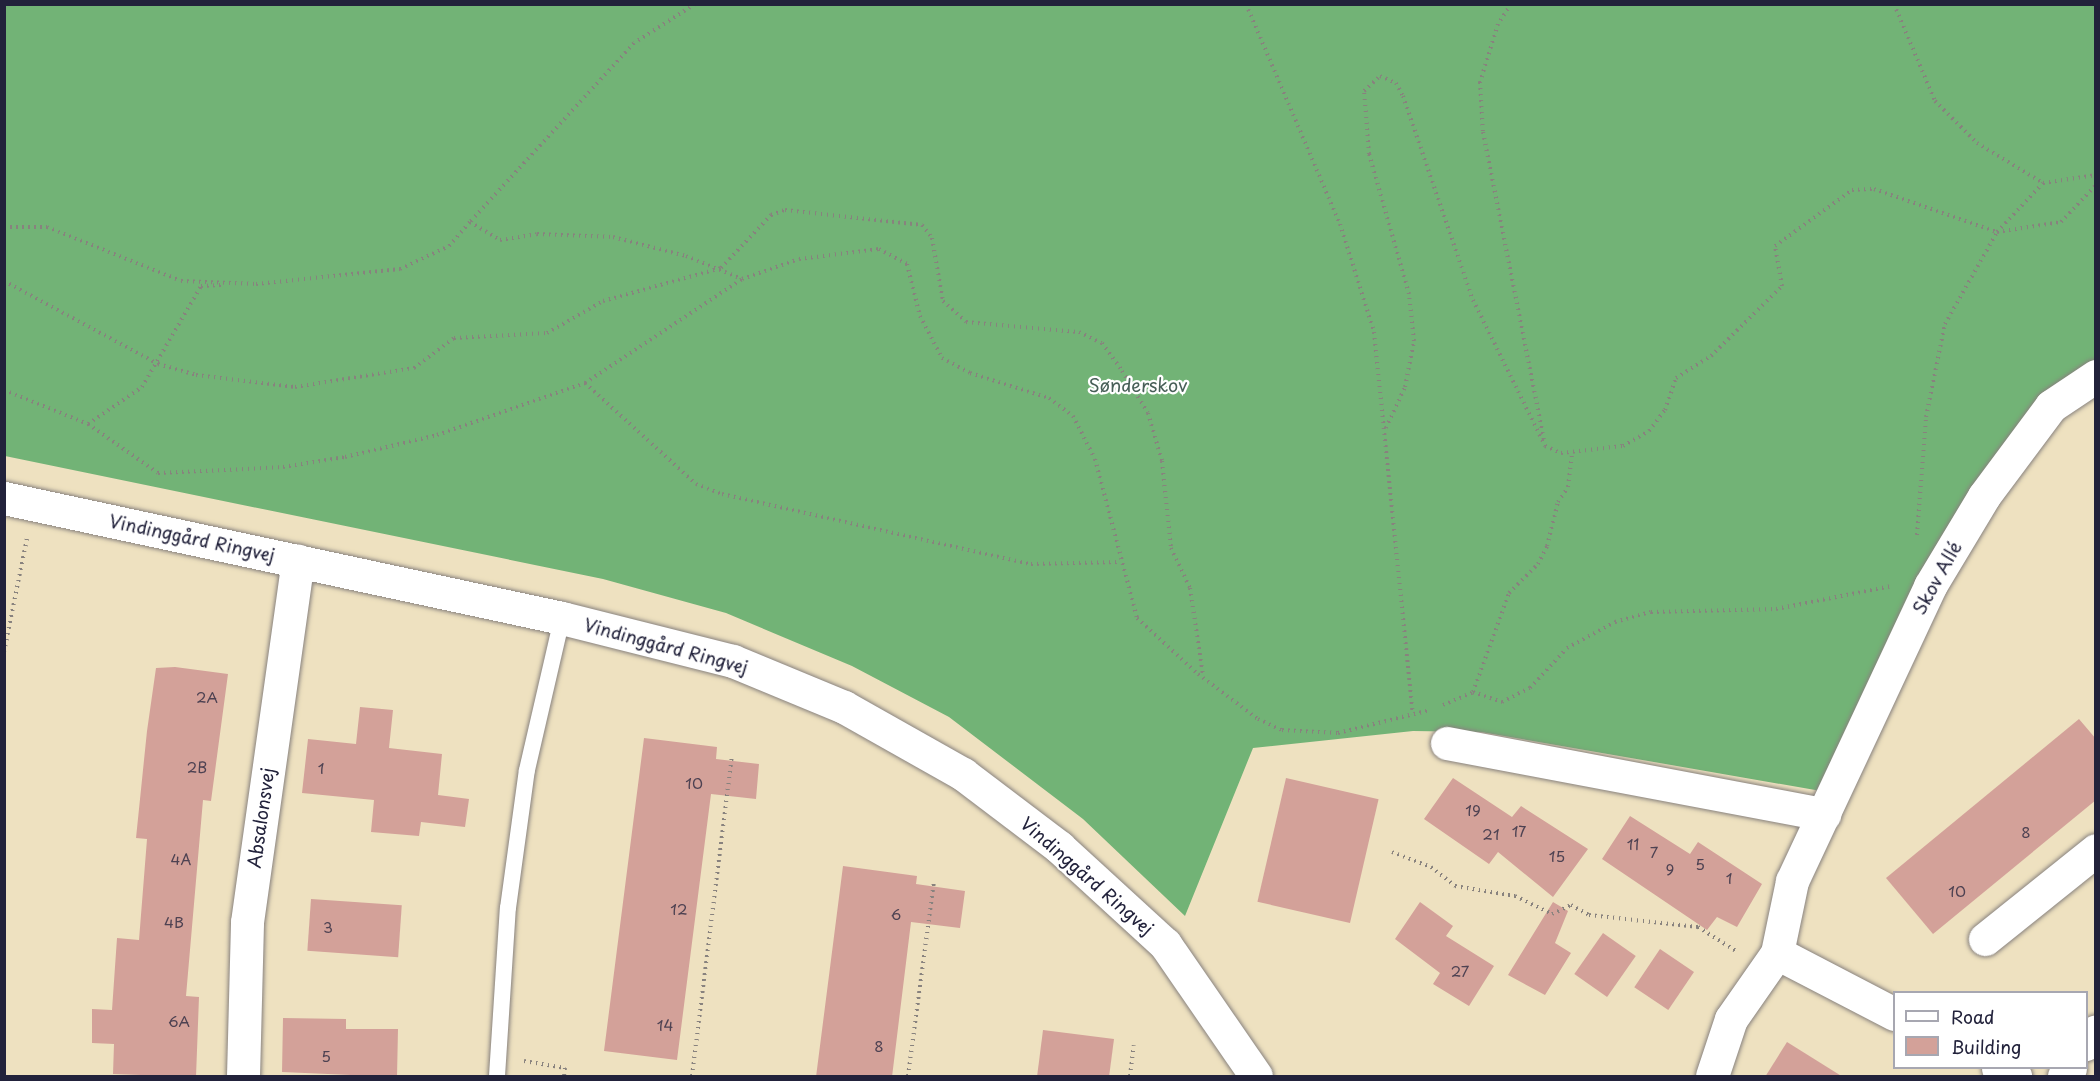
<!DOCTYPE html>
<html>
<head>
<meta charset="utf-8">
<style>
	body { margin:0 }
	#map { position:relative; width:2100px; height:1081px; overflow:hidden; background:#eee1c0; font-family:"Playpen Sans",sans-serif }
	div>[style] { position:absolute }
	.forest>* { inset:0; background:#72b376 }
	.building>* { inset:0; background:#d3a199; transform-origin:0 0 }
	.path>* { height:4px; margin-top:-2px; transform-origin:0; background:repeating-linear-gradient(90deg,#88827e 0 1.5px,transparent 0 6px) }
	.roads { filter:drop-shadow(0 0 2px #88827e) drop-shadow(0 0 2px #88827e) }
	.service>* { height:16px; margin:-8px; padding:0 8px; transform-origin:8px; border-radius:8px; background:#fff }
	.minor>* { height:33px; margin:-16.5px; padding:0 16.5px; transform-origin:16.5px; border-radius:16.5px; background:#fff }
	.tertiary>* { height:33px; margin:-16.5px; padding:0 16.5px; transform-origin:16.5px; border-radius:16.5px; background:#fff }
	span { translate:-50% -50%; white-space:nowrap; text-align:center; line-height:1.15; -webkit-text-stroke:4.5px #fff; paint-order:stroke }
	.number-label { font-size:15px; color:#4e4252 }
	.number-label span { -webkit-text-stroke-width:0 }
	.park-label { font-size:18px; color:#475f57 }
	.street-label { font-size:18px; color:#22223b }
	.frame { position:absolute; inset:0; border:6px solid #22223b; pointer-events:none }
	.legend { position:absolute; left:1893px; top:991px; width:195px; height:78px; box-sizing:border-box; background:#fff; border:2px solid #a7a7b1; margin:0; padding:8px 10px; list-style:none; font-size:18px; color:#22223b }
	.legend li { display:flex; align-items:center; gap:12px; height:30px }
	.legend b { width:30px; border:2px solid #a7a7b1 }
</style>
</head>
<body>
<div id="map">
	<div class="forest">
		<div style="clip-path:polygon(4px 5px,2095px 5px,2095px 364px,2027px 417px,1821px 791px,1481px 732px,1413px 731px,1253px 748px,1185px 916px,1083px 819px,949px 717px,852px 666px,726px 613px,603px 579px,5px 456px)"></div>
	</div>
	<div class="building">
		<div style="clip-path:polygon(175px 667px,228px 674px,211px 801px,203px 800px,186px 996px,199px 997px,196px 1077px,113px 1074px,114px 1044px,92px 1043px,92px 1009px,112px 1010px,117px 938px,139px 940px,147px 839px,136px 838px,147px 731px,156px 668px)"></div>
		<div style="clip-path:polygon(360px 707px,393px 710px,389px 748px,442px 754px,438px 795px,469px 799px,465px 827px,421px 822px,419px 836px,371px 832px,374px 800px,302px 793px,308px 739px,356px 744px)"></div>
		<div style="clip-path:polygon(2079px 719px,2096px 739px,2096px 800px,1933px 934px,1886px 878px)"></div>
		<div style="clip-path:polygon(644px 738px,717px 747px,716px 759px,759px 764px,756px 799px,711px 794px,677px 1060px,604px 1051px)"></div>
		<div style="left:1286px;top:778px;width:95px;height:127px;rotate:13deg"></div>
		<div style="clip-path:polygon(1453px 778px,1512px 817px,1521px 806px,1588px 849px,1553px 897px,1498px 852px,1489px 864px,1424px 819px)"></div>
		<div style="clip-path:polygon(1630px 816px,1690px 854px,1698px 842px,1762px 884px,1737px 927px,1717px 917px,1707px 930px,1602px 859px)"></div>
		<div style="clip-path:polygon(843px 866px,917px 876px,916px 884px,965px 891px,960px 928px,911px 922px,892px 1077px,816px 1077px)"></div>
		<div style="left:311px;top:899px;width:91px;height:52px;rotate:4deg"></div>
		<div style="clip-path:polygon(1420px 902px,1453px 926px,1446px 936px,1494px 966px,1469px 1006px,1433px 984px,1440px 973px,1395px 939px)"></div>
		<div style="clip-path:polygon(1553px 902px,1568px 911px,1555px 943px,1571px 953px,1545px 995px,1508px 975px)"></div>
		<div style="left:1603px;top:933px;width:40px;height:50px;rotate:35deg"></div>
		<div style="left:1660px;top:949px;width:41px;height:46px;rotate:34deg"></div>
		<div style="clip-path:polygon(283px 1018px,346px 1019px,346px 1029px,398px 1029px,397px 1077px,282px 1072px)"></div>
		<div style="clip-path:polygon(1043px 1030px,1114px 1039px,1109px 1077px,1037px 1077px)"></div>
		<div style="clip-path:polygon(1787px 1042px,1843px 1077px,1765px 1077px)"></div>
	</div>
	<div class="path">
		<div style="left:695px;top:4px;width:72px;rotate:147.4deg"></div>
		<div style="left:634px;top:43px;width:243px;rotate:132.5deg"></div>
		<div style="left:470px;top:222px;width:35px;rotate:31deg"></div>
		<div style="left:500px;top:240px;width:37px;rotate:-9deg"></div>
		<div style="left:537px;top:234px;width:76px;rotate:2.3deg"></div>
		<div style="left:613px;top:237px;width:75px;rotate:14.6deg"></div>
		<div style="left:686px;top:256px;width:61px;rotate:22.3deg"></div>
		<div style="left:1246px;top:4px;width:239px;rotate:66.9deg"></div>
		<div style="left:1340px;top:224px;width:113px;rotate:72.5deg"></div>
		<div style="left:1374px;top:332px;width:384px;rotate:84.2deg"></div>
		<div style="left:1511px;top:4px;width:24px;rotate:123deg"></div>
		<div style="left:1498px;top:24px;width:61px;rotate:107.2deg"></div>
		<div style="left:1480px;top:82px;width:50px;rotate:86.6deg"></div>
		<div style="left:1483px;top:132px;width:314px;rotate:78.8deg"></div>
		<div style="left:1894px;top:4px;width:105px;rotate:67.1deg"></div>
		<div style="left:1935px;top:101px;width:59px;rotate:45deg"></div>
		<div style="left:1977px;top:143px;width:77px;rotate:31.2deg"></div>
		<div style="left:4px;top:227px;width:43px"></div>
		<div style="left:47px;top:227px;width:144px;rotate:21.9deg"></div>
		<div style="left:181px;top:281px;width:75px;rotate:2.3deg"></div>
		<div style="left:256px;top:284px;width:145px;rotate:-5.9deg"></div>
		<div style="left:400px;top:269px;width:54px;rotate:-25.1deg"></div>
		<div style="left:449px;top:246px;width:32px;rotate:-49deg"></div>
		<div style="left:4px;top:281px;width:175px;rotate:28.3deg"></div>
		<div style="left:158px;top:364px;width:40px;rotate:16deg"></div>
		<div style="left:196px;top:375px;width:100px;rotate:6.9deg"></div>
		<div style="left:295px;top:387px;width:121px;rotate:-9.1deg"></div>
		<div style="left:414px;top:368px;width:50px;rotate:-36.9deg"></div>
		<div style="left:454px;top:338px;width:93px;rotate:-3.1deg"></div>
		<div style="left:547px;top:333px;width:64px;rotate:-29.7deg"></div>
		<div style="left:603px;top:301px;width:123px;rotate:-15.6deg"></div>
		<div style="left:721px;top:268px;width:73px;rotate:-46.7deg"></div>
		<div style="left:771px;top:215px;width:15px;rotate:-20deg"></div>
		<div style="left:785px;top:210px;width:138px;rotate:6.2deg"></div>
		<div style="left:922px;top:225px;width:16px;rotate:52deg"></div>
		<div style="left:932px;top:238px;width:64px;rotate:80.1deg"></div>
		<div style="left:943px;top:301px;width:31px;rotate:42deg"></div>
		<div style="left:966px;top:322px;width:113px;rotate:5.1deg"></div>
		<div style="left:1079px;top:332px;width:25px;rotate:26deg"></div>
		<div style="left:1102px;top:343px;width:34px;rotate:54deg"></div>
		<div style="left:1122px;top:371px;width:49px;rotate:58.2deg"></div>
		<div style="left:1148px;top:413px;width:50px;rotate:73.7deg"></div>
		<div style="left:1162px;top:461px;width:87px;rotate:84.1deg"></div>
		<div style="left:1171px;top:548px;width:44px;rotate:64.6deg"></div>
		<div style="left:1190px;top:588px;width:88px;rotate:81.5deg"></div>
		<div style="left:585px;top:383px;width:150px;rotate:42.3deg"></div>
		<div style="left:696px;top:484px;width:28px;rotate:21deg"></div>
		<div style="left:722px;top:494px;width:317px;rotate:12.8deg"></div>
		<div style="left:1031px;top:564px;width:88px;rotate:-1.3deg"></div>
		<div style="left:4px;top:390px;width:91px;rotate:22deg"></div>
		<div style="left:88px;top:424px;width:85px;rotate:35deg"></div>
		<div style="left:158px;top:473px;width:125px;rotate:-2.7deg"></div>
		<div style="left:283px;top:467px;width:63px;rotate:-9.2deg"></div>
		<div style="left:345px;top:457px;width:95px;rotate:-13.4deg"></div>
		<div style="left:437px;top:435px;width:157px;rotate:-19.4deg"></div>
		<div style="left:585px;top:383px;width:188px;rotate:-33.5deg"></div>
		<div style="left:742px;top:279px;width:60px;rotate:-19.3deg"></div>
		<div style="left:799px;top:259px;width:81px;rotate:-7.1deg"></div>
		<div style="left:879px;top:249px;width:32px;rotate:28deg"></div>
		<div style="left:907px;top:264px;width:54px;rotate:76deg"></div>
		<div style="left:920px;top:316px;width:47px;rotate:62.4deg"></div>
		<div style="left:942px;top:358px;width:32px;rotate:28deg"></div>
		<div style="left:970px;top:373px;width:83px;rotate:17.6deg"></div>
		<div style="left:1049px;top:398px;width:30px;rotate:37deg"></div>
		<div style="left:1073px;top:416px;width:48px;rotate:62.9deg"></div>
		<div style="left:1095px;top:459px;width:164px;rotate:75.2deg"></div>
		<div style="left:1137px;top:618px;width:83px;rotate:42.6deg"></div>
		<div style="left:1198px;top:674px;width:75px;rotate:36.9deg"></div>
		<div style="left:1258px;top:719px;width:26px;rotate:25deg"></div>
		<div style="left:1282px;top:730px;width:56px;rotate:3.1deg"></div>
		<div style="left:1338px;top:733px;width:95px;rotate:-14deg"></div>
		<div style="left:88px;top:424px;width:65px;rotate:-34.4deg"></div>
		<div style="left:142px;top:387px;width:117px;rotate:-59.7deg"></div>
		<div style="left:201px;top:286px;width:20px;rotate:-3deg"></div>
		<div style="left:1386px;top:428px;width:45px;rotate:-65.1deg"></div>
		<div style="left:1405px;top:387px;width:47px;rotate:-78.9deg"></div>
		<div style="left:1414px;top:341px;width:47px;rotate:-96.1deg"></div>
		<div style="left:1409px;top:294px;width:146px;rotate:-105.9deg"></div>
		<div style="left:1369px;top:154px;width:63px;rotate:-94.5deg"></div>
		<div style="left:1364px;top:91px;width:22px;rotate:-43deg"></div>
		<div style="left:1380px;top:76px;width:17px;rotate:24deg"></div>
		<div style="left:1396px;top:83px;width:15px;rotate:62deg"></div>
		<div style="left:1403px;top:96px;width:216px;rotate:71.1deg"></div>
		<div style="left:1473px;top:300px;width:163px;rotate:63.7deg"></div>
		<div style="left:1545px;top:446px;width:17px;rotate:24deg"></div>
		<div style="left:1561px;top:453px;width:62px;rotate:-6.4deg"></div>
		<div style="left:1623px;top:446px;width:30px;rotate:-30deg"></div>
		<div style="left:1649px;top:431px;width:26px;rotate:-53deg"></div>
		<div style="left:1665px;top:410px;width:34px;rotate:-71deg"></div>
		<div style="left:1676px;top:378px;width:41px;rotate:-32.2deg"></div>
		<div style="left:1711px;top:356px;width:100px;rotate:-44.6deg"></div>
		<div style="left:1782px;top:286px;width:41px;rotate:-99.9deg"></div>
		<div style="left:1775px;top:246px;width:95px;rotate:-36deg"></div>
		<div style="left:1852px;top:190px;width:22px;rotate:-3deg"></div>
		<div style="left:1874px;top:189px;width:130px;rotate:19.3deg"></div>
		<div style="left:1997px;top:232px;width:65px;rotate:-8.9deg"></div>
		<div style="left:2061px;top:222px;width:51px;rotate:-46.6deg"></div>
		<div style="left:1917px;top:535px;width:118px;rotate:-85.6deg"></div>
		<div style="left:1926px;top:417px;width:95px;rotate:-78.5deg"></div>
		<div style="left:1945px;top:324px;width:106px;rotate:-60.5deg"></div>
		<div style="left:1997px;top:232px;width:67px;rotate:-46.8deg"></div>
		<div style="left:2043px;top:183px;width:54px;rotate:-8.6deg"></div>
		<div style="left:4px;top:652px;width:116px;rotate:-78.6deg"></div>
		<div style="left:1473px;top:692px;width:105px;rotate:-70deg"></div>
		<div style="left:1509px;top:593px;width:41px;rotate:-45deg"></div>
		<div style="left:1538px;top:564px;width:20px;rotate:-63deg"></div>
		<div style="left:1547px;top:546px;width:45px;rotate:-76deg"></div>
		<div style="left:1558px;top:502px;width:18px;rotate:-56deg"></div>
		<div style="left:1568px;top:487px;width:33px;rotate:-83deg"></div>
		<div style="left:1443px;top:705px;width:33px;rotate:-23deg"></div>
		<div style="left:1473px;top:692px;width:31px;rotate:19deg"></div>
		<div style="left:1502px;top:702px;width:31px;rotate:-27deg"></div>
		<div style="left:1530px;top:688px;width:54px;rotate:-47.2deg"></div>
		<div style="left:1567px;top:648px;width:55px;rotate:-28.4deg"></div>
		<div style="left:1615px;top:622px;width:37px;rotate:-16deg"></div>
		<div style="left:1651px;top:612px;width:125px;rotate:-1.4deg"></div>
		<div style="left:1776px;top:609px;width:118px;rotate:-11.2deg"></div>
		<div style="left:1392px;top:852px;width:42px;rotate:21deg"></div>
		<div style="left:1431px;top:867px;width:31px;rotate:38deg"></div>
		<div style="left:1455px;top:886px;width:61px;rotate:9.5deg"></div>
		<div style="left:1515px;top:896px;width:41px;rotate:25.9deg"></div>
		<div style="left:1552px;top:914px;width:21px;rotate:-25deg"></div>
		<div style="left:1571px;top:905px;width:21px;rotate:29deg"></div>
		<div style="left:1589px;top:915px;width:110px;rotate:6.3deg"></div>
		<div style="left:1698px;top:927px;width:45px;rotate:32.3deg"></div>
		<div style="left:524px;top:1061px;width:42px;rotate:9.7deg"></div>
		<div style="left:565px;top:1068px;width:8px;rotate:97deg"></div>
		<div style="left:692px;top:1076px;width:323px;rotate:-82.9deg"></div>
		<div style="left:908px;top:1076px;width:196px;rotate:-82.4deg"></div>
		<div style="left:1130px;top:1076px;width:31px;rotate:-83deg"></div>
	</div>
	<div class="roads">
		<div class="service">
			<div style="left:497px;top:1076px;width:168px;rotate:-86.3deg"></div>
			<div style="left:508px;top:908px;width:139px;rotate:-82.2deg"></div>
			<div style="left:527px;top:770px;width:156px;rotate:-77deg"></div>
		</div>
		<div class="minor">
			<div style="left:1447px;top:743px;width:384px;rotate:10.7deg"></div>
			<div style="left:1985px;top:939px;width:142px;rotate:-38.7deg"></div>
			<div style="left:1777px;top:953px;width:74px;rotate:-78.2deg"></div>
			<div style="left:1792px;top:881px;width:326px;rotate:-64.9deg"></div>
			<div style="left:1930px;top:586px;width:105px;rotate:-59deg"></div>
			<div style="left:1984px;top:496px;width:112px;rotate:-53.3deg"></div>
			<div style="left:2051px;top:406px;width:54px;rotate:-33.7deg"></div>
			<div style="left:2086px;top:1044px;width:16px;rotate:-52deg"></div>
			<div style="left:1998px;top:1068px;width:19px;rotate:25deg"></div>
			<div style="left:243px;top:1076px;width:154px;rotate:-88.5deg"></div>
			<div style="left:247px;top:922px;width:365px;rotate:-82deg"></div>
			<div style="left:1712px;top:1076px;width:60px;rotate:-71.6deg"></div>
			<div style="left:1731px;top:1019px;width:80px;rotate:-55.1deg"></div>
			<div style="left:1777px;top:953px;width:132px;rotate:27.5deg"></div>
			<div style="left:2064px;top:1076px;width:10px;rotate:-53deg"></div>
		</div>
		<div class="tertiary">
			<div style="left:4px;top:498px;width:571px;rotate:12.14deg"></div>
			<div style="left:562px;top:618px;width:176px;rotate:14.1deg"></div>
			<div style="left:733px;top:661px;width:120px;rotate:22.5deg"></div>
			<div style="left:844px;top:707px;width:137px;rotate:29.4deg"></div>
			<div style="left:963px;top:774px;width:121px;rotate:37.2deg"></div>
			<div style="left:1059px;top:847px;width:144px;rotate:42.5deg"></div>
			<div style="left:1165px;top:944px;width:160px;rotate:55.4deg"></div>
		</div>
	</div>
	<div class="number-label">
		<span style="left:207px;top:697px">2A</span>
		<span style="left:197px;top:767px">2B</span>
		<span style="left:321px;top:768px">1</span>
		<span style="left:694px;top:783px">10</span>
		<span style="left:1473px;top:810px">19</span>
		<span style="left:1519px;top:831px">17</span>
		<span style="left:2026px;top:832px">8</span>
		<span style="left:1491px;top:834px">21</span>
		<span style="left:1633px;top:844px">11</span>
		<span style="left:1654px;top:852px">7</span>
		<span style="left:1557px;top:856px">15</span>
		<span style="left:181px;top:859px">4A</span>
		<span style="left:1700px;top:864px">5</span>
		<span style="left:1670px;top:869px">9</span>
		<span style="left:1729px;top:878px">1</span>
		<span style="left:1957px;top:891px">10</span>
		<span style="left:679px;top:909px">12</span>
		<span style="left:896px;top:914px">6</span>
		<span style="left:174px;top:922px">4B</span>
		<span style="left:328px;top:927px">3</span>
		<span style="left:1460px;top:971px">27</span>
		<span style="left:179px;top:1021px">6A</span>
		<span style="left:665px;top:1025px">14</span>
		<span style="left:879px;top:1046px">8</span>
		<span style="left:326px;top:1056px">5</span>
	</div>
	<div class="park-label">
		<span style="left:1138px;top:385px">Sønderskov</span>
	</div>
	<div class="street-label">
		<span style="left:192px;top:538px;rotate:12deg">Vindinggård Ringvej</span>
		<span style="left:1937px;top:578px;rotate:-61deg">Skov Allé</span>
		<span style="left:666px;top:646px;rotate:15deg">Vindinggård Ringvej</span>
		<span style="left:261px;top:818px;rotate:-82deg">Absalonsvej</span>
		<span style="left:1087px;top:876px;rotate:41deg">Vindinggård Ringvej</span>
	</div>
	<div class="frame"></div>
	<ul class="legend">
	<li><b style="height:8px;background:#fff"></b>Road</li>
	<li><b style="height:16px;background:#d3a199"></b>Building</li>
	</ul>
</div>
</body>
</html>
